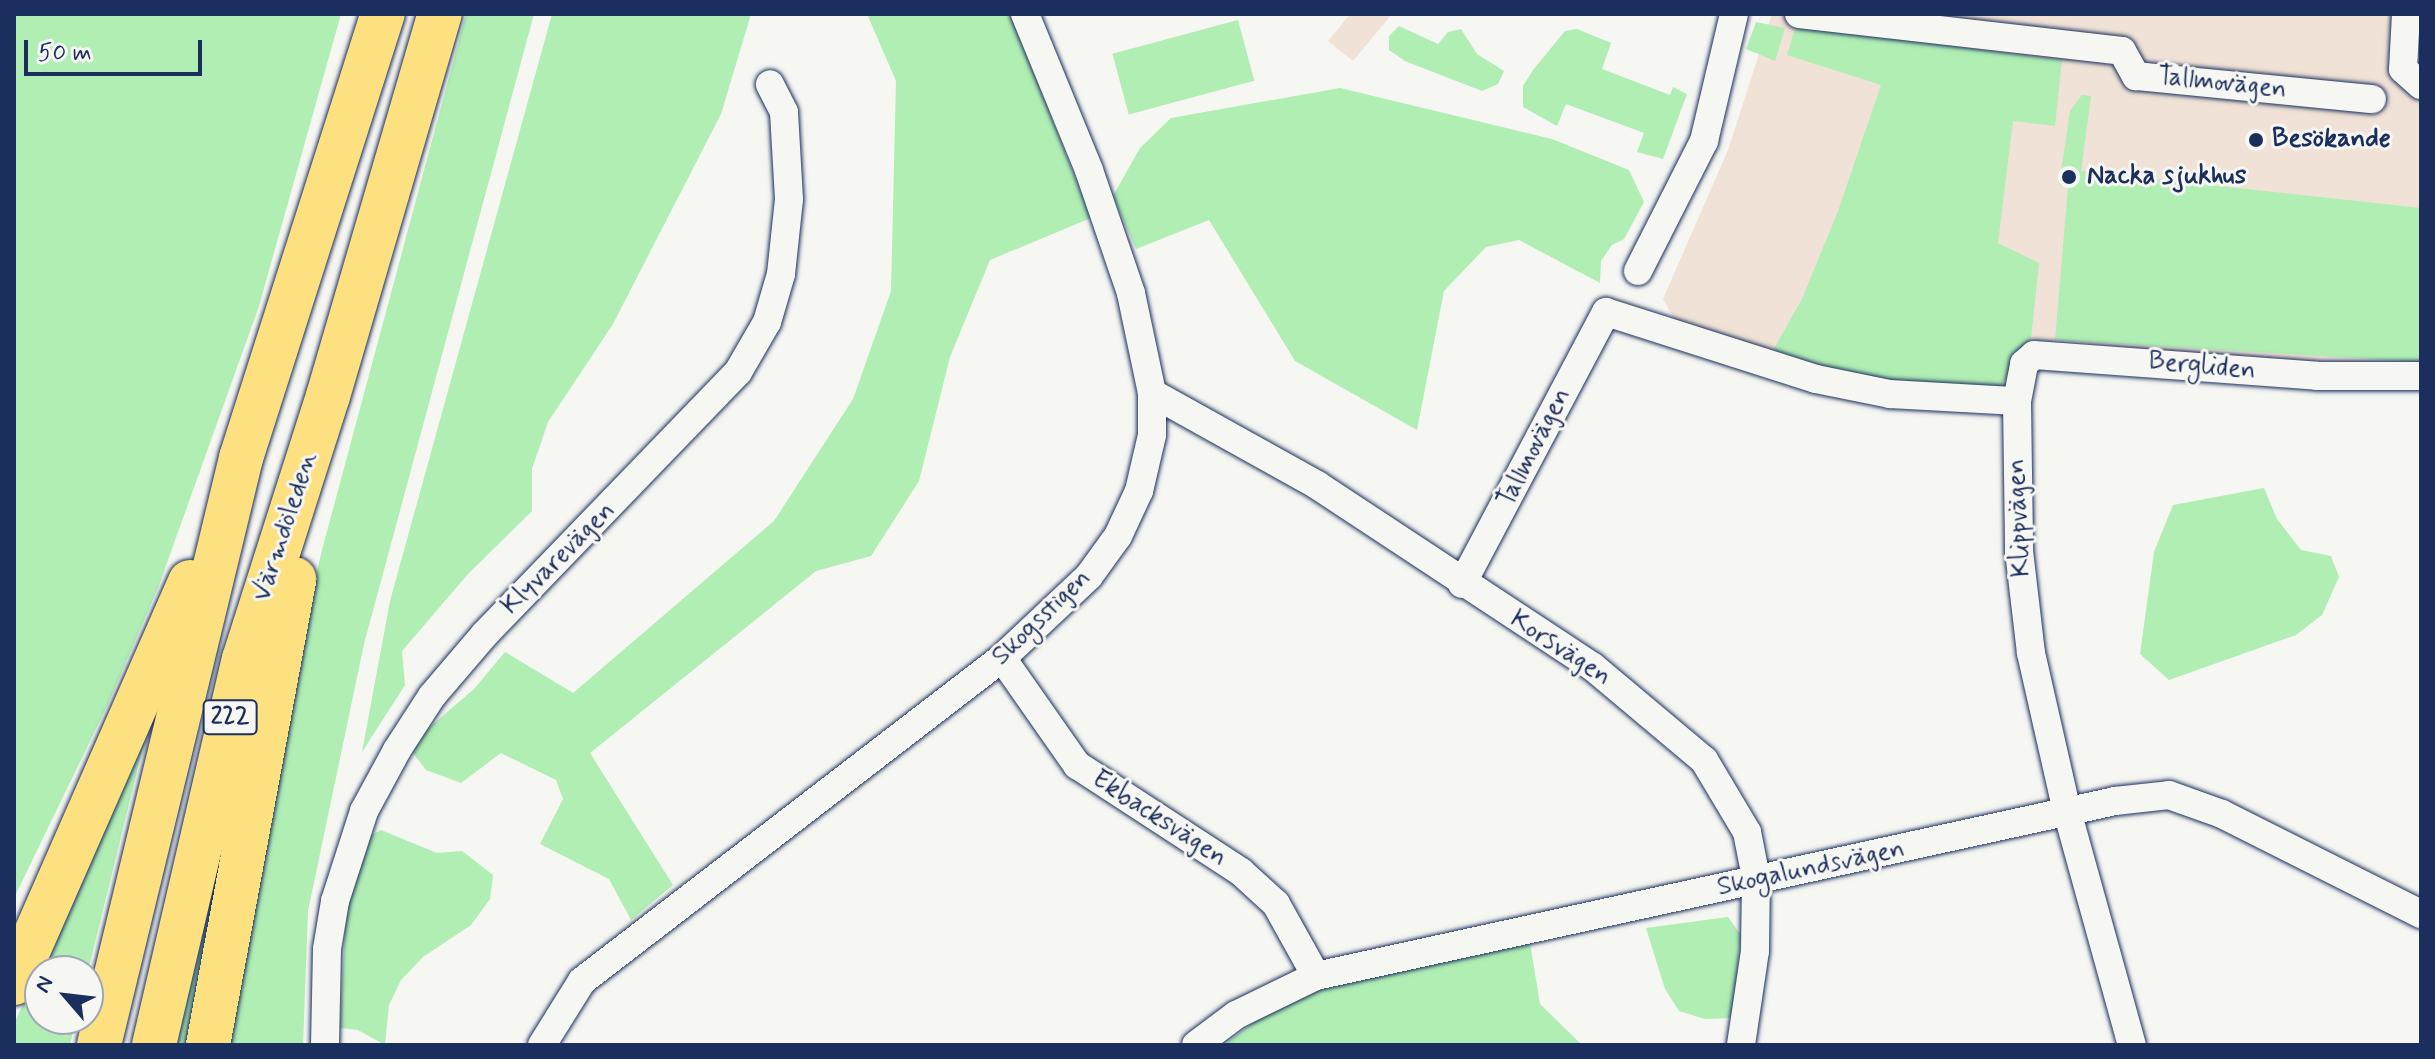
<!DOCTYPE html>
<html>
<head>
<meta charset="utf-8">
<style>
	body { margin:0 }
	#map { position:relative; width:2435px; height:1059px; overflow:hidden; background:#f6f6f2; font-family:Mynerve,sans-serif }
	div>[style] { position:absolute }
	.built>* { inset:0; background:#f0e2d6 }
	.green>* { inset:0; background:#b0eeb4; transform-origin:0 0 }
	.roads { filter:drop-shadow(0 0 2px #1b2f5e) drop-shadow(0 0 2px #1b2f5e) }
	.street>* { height:28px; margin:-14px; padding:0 14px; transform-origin:14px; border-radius:14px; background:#f6f6f2 }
	.highway>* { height:44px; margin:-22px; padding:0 22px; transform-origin:22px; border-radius:22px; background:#fde080 }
	.dots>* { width:22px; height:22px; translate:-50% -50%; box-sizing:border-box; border:4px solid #f6f6f2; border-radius:50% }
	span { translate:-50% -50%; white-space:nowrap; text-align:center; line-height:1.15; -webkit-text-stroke:6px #f6f6f2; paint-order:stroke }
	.shield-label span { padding:2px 6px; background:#f6f6f2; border:2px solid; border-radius:6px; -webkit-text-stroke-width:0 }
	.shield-label { font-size:24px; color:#1b2f5e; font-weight:700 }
	.street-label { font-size:26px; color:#1b2f5e }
	.poi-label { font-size:26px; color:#1b2f5e; font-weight:700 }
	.left { translate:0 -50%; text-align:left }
	.frame { position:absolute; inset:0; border:16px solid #1b2f5e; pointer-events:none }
	.north { position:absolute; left:24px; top:955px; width:80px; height:80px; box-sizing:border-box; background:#f6f6f2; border:2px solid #9ea6b7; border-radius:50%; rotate:298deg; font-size:22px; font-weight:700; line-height:32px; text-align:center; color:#1b2f5e }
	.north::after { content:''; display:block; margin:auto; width:28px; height:36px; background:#1b2f5e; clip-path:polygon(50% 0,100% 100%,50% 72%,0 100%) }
	.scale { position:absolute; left:24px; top:40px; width:178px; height:36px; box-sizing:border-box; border:4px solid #1b2f5e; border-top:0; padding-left:10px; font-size:24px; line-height:28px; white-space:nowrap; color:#1b2f5e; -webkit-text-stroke:6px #f6f6f2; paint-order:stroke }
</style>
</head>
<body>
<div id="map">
	<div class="built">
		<div style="clip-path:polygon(1350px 14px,1392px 14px,1353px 61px,1328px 41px)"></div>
		<div style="clip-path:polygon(1772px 14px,2421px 14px,2421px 363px,2255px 360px,2055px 340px,2022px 357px,2000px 388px,1836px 375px,1674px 319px,1663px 299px,1728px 150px)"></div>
	</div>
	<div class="green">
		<div style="clip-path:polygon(14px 14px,341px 14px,259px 306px,158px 588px,108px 704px,14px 898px)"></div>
		<div style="clip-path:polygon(466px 14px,534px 14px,364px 644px,308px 911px,303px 1045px,224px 1045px,291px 684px,322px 550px)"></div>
		<div style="clip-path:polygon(552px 14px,751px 14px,721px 114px,613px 324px,548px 422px,532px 469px,532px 511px,468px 574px,402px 651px,405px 685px,362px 752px,390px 601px)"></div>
		<div style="clip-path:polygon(867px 14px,1011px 14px,1091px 218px,990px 260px,950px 357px,919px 481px,871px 556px,816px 571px,590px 753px,673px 885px,631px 920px,609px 879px,540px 844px,563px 799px,556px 780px,501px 753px,461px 783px,426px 770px,412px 752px,417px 738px,474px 689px,505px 652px,573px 693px,774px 521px,853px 399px,891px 291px,896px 81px)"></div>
		<div style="left:1238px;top:20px;width:63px;height:130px;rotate:75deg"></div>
		<div style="clip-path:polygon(1756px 22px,1785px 28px,1775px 61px,1746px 49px)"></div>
		<div style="clip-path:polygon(1399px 26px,1438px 44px,1448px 32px,1461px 29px,1477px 54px,1504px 71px,1498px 84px,1482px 91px,1405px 61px,1389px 50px,1389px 36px)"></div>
		<div style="clip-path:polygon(1796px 26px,2062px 60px,2055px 126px,2013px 121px,1998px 243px,2039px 263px,2031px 339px,2000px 388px,1958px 392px,1768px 359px,1802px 299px,1838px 211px,1881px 85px,1787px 55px)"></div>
		<div style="clip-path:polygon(1577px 29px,1611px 43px,1602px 69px,1670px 95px,1673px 87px,1687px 94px,1663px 159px,1637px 152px,1644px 133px,1566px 104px,1557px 126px,1523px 107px,1523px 86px,1533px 70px,1565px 31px)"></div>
		<div style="clip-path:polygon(1340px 88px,1552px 139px,1629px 170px,1644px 202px,1624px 239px,1612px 245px,1601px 261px,1600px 283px,1519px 240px,1486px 247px,1444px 291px,1417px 430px,1295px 361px,1209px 220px,1136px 249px,1113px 196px,1140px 148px,1171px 118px)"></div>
		<div style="clip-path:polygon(2082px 95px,2091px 96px,2081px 171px,2421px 208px,2421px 362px,2055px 340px,2068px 187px,2059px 185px,2070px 111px)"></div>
		<div style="clip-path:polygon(2264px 488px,2277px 519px,2301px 550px,2331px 556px,2339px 577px,2322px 615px,2296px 635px,2169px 680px,2140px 654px,2154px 552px,2173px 505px)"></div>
		<div style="clip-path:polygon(146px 735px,88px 971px,40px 971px,40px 1019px,76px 1019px,70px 1045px,14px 1045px,14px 1024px)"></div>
		<div style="clip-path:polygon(381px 830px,437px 853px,462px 851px,493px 875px,490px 899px,471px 925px,423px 957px,401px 980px,389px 1005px,385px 1045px,358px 1030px,340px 1028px,346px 910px,368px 837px)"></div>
		<div style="clip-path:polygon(226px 848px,189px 1045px,173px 1045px,177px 1028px)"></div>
		<div style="clip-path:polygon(1728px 917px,1741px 935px,1732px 1018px,1705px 1019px,1679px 1011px,1665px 989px,1646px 928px)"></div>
		<div style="clip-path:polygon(1530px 943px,1540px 1004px,1582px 1045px,1224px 1045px,1280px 1002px,1342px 983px)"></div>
	</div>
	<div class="roads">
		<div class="street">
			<div style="left:1799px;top:14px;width:325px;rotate:6.5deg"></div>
			<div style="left:2122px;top:51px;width:29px;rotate:61deg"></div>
			<div style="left:2136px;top:76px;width:237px;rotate:5.6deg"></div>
			<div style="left:2406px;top:14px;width:55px;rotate:93.1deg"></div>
			<div style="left:2403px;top:69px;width:24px;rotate:42deg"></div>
			<div style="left:1638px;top:271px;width:146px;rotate:-63.1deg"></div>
			<div style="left:1704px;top:141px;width:130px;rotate:-76.7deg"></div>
			<div style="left:1152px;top:393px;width:189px;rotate:29.1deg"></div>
			<div style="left:1317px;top:485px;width:331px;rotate:33.4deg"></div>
			<div style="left:1593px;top:667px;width:145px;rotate:40deg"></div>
			<div style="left:1704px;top:760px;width:84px;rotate:59.2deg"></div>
			<div style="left:1747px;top:832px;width:47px;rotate:78.9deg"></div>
			<div style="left:1756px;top:878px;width:73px;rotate:90.8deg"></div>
			<div style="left:1755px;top:951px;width:95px;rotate:98.5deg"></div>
			<div style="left:2017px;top:401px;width:38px;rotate:-79deg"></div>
			<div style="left:2024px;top:364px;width:13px;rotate:-42deg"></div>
			<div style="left:2034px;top:355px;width:284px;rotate:4.2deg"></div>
			<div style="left:2317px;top:376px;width:104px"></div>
			<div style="left:1462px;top:584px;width:308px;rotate:-62.1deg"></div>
			<div style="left:1606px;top:312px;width:220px;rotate:17.7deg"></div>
			<div style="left:1816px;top:379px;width:76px;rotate:11.5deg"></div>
			<div style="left:1890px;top:394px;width:127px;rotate:3.2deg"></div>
			<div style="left:2017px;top:401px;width:150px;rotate:89.2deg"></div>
			<div style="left:2019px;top:551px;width:103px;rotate:83.3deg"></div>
			<div style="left:2031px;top:653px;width:162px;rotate:77.2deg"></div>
			<div style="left:2067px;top:811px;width:243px;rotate:74.5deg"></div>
			<div style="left:1002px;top:658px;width:131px;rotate:55deg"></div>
			<div style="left:1077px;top:765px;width:196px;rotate:33.1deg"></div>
			<div style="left:1241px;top:872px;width:47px;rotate:42.4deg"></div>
			<div style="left:1276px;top:904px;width:82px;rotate:60.9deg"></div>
			<div style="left:325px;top:1045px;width:96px;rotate:-88.8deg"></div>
			<div style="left:327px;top:949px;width:49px;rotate:-80.5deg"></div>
			<div style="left:335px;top:901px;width:95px;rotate:-72.1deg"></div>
			<div style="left:364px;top:811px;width:69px;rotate:-61.6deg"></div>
			<div style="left:397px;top:750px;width:64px;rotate:-57.1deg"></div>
			<div style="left:432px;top:696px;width:82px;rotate:-49.5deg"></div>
			<div style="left:485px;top:634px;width:364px;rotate:-46deg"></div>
			<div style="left:738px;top:372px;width:58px;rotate:-59.9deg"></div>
			<div style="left:767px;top:322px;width:50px;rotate:-73.7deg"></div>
			<div style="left:781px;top:274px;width:75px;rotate:-83.9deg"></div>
			<div style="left:789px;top:199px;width:87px;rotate:-93.3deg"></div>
			<div style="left:784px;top:112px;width:31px;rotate:-117deg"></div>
			<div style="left:542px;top:1045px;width:75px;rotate:-58deg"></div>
			<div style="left:582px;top:981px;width:530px;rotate:-37.56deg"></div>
			<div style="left:1002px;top:658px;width:120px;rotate:-43.3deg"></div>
			<div style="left:1089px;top:576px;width:49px;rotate:-54.1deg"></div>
			<div style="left:1118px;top:536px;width:50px;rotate:-65deg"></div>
			<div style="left:1139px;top:491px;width:57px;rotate:-76.9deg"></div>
			<div style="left:1152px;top:435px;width:42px;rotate:-90deg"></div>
			<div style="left:1152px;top:393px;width:102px;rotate:-101.9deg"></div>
			<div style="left:1131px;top:293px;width:130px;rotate:-108.9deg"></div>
			<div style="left:1089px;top:170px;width:169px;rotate:-112.3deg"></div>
			<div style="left:1196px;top:1045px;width:50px;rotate:-36.9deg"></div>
			<div style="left:1236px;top:1015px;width:89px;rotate:-26deg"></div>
			<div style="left:1316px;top:976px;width:818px;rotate:-12.35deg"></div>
			<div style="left:2115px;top:801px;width:54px;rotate:-6.3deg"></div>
			<div style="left:2169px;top:795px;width:56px;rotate:19.7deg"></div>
			<div style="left:2222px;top:814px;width:223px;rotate:26.7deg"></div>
		</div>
		<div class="highway">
			<div style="left:14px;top:983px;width:438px;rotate:-66.3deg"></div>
			<div style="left:99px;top:1045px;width:604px;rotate:-76.4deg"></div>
			<div style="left:241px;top:458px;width:466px;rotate:-72.3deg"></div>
			<div style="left:154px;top:1045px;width:396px;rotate:-76.9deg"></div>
			<div style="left:244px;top:659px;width:276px;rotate:-72.3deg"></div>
			<div style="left:328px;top:396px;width:398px;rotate:-73.7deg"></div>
			<div style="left:208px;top:1045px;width:474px;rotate:-79.5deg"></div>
		</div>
	</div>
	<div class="dots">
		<div style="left:2256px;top:140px;background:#1b2f5e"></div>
		<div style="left:2069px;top:177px;background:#1b2f5e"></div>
	</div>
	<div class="shield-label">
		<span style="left:230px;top:717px">222</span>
	</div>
	<div class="street-label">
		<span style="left:2222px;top:84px;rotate:6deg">Tallmovägen</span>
		<span style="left:2202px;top:367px;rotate:5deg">Bergliden</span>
		<span style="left:1535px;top:448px;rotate:-63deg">Tallmovägen</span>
		<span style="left:2020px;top:518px;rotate:-93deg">Klippvägen</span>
		<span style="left:286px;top:527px;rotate:-72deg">Värmdöleden</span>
		<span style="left:559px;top:559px;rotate:-45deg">Klyvarevägen</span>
		<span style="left:1042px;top:618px;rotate:-44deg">Skogsstigen</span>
		<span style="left:1560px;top:649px;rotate:33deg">Korsvägen</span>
		<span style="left:1159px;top:819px;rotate:33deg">Ekbacksvägen</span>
		<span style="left:1811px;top:869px;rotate:-12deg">Skogalundsvägen</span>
	</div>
	<div class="poi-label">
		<span class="left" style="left:2272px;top:140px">Besökande</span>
		<span class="left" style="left:2087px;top:177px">Nacka sjukhus</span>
	</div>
	<div class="frame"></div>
	<div class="north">N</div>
	<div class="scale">50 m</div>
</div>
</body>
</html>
